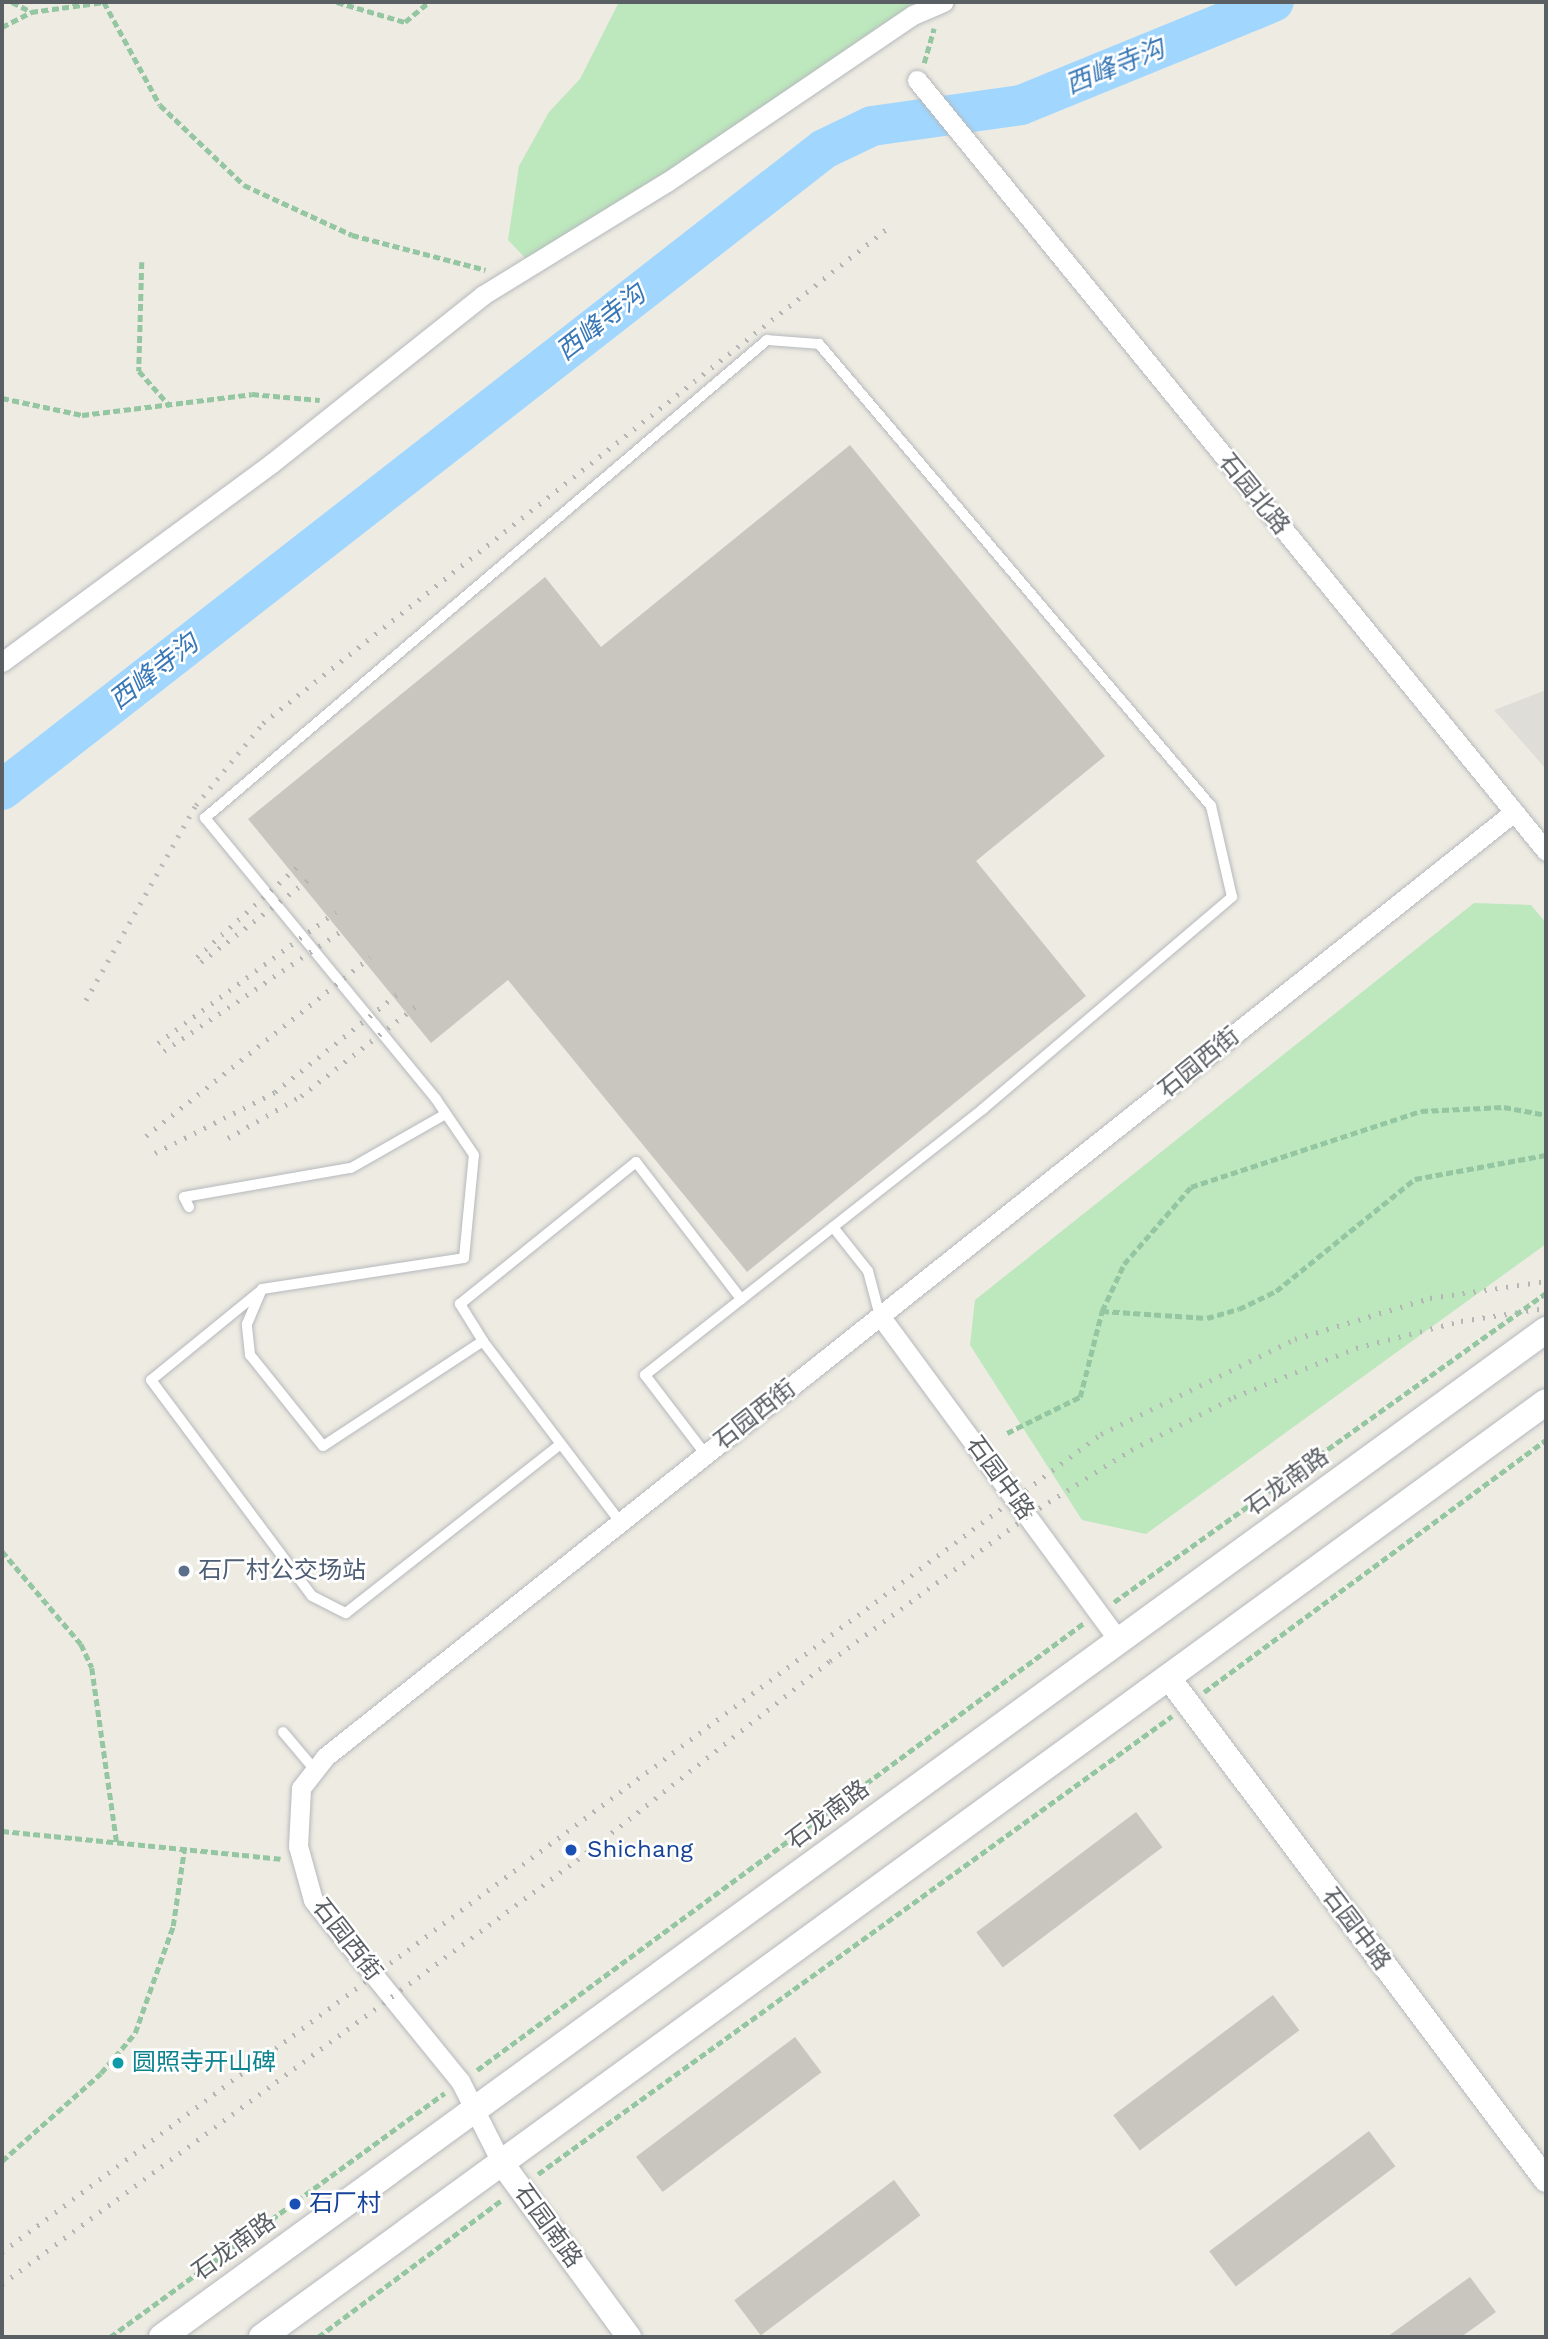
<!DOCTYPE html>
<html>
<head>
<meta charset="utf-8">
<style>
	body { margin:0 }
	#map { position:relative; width:1548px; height:2339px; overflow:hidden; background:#eeebe2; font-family:"Work Sans","Noto Sans SC",sans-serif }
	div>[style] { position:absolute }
	.industrial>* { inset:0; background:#dfddd7 }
	.green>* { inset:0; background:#bde7bd }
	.river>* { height:40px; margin:-20px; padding:0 20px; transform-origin:20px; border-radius:20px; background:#a1d7ff }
	.building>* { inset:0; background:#c9c6bf; transform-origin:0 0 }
	.path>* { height:4.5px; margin-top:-2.25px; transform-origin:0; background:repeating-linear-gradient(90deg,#94c6a2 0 7px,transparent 0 10.5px) }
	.roads { filter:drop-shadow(0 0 2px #b5b9bd) drop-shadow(0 0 2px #b5b9bd) }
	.service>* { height:10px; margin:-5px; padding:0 5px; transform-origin:5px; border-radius:5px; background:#fff }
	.minor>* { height:19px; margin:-9.5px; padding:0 9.5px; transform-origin:9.5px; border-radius:9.5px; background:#fff }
	.tertiary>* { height:24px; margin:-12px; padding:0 12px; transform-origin:12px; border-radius:12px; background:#fff }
	.secondary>* { height:26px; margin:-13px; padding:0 13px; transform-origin:13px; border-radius:13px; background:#fff }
	.rail>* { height:5px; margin-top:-2.5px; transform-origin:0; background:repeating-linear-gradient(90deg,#b4b5b5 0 2px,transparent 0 11px) }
	.dots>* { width:19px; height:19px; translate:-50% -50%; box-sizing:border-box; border:4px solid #fff; border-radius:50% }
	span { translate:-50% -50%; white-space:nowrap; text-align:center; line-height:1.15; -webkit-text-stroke:5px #fff; paint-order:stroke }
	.street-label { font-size:24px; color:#5a5f64 }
	.service-label { font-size:24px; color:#4e5e75 }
	.left { translate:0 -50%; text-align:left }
	.transit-label { font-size:24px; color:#164399 }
	.culture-label { font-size:24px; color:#0d838f }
	.water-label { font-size:26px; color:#3978b7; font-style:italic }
	.frame { position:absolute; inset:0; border:4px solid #5a5f64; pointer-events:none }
</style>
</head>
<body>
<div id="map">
	<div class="industrial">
		<div style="clip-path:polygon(1546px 690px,1546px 769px,1494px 710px)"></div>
	</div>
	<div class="green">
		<div style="clip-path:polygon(619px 2px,915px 2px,532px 265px,508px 240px,519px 166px,549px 112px,580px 79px)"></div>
		<div style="clip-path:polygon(1474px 903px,1531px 905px,1546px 923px,1546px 1244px,1146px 1534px,1082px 1520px,970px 1345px,975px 1300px)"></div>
	</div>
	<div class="river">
		<div style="left:2px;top:790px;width:1042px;rotate:-37.95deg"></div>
		<div style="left:824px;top:149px;width:53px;rotate:-25.6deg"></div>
		<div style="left:872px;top:126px;width:150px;rotate:-8deg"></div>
		<div style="left:1021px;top:105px;width:273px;rotate:-22.2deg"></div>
	</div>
	<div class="building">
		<div style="clip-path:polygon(850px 445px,1105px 756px,976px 861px,1086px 996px,747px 1272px,508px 980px,431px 1043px,248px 819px,545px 577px,601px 647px)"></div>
		<div style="left:1136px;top:1812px;width:44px;height:200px;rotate:53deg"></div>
		<div style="left:1273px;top:1995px;width:44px;height:200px;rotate:53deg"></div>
		<div style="left:795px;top:2037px;width:44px;height:199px;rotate:53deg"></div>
		<div style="left:1369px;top:2131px;width:44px;height:200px;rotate:53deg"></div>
		<div style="left:894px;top:2180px;width:44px;height:200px;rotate:53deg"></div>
		<div style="clip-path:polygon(1470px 2277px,1496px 2312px,1461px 2337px,1387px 2337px)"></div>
	</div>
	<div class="path">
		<div style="left:12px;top:2px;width:20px;rotate:27deg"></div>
		<div style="left:337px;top:2px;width:71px;rotate:16.4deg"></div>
		<div style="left:405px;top:22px;width:31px;rotate:-40deg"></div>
		<div style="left:2px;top:27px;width:33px;rotate:-27deg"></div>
		<div style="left:31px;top:12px;width:74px;rotate:-7.8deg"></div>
		<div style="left:104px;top:2px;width:117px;rotate:61.5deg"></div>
		<div style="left:160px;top:105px;width:116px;rotate:43.6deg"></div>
		<div style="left:244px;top:185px;width:119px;rotate:24.8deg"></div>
		<div style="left:352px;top:235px;width:138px;rotate:14.6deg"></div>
		<div style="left:924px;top:63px;width:36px;rotate:-74deg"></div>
		<div style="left:142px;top:262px;width:109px;rotate:91.6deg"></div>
		<div style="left:139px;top:371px;width:47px;rotate:48.5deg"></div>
		<div style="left:2px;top:398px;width:82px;rotate:12deg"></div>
		<div style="left:82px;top:415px;width:171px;rotate:-7deg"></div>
		<div style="left:252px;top:394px;width:68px;rotate:5deg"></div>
		<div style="left:1102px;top:1311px;width:105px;rotate:3.8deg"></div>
		<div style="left:1207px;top:1318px;width:33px;rotate:-16deg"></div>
		<div style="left:1239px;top:1309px;width:41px;rotate:-25.9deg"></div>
		<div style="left:1276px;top:1291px;width:179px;rotate:-38.9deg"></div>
		<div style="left:1415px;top:1179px;width:133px;rotate:-10.4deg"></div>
		<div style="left:1007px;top:1433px;width:81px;rotate:-26.3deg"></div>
		<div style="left:1080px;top:1397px;width:89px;rotate:-75.7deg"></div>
		<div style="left:1102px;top:1311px;width:52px;rotate:-64.9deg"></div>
		<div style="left:1124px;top:1264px;width:102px;rotate:-49deg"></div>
		<div style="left:1191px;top:1187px;width:242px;rotate:-18.3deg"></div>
		<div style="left:1421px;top:1111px;width:83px;rotate:-2.8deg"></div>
		<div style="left:1504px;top:1107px;width:43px;rotate:10.8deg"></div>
		<div style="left:2px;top:1551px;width:122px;rotate:49.7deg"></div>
		<div style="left:81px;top:1644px;width:26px;rotate:65deg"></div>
		<div style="left:92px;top:1668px;width:177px;rotate:81.9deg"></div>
		<div style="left:1114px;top:1602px;width:531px;rotate:-35.58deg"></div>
		<div style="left:1204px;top:1692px;width:425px;rotate:-36.4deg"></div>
		<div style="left:2px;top:1831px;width:280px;rotate:5.7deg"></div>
		<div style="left:477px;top:2070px;width:754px;rotate:-36.37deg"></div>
		<div style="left:2px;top:2161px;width:132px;rotate:-41.6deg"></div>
		<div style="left:101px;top:2073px;width:52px;rotate:-49.6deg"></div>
		<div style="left:135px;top:2033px;width:114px;rotate:-70.4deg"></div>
		<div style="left:173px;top:1926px;width:76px;rotate:-81.7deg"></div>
		<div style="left:538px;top:2174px;width:782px;rotate:-35.84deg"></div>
		<div style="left:110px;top:2337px;width:414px;rotate:-36.1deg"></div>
		<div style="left:318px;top:2337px;width:229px;rotate:-36.7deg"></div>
	</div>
	<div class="roads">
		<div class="service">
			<div style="left:189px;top:1207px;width:11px;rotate:-117deg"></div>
			<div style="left:184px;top:1197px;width:169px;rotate:-9.9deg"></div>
			<div style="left:351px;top:1168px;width:107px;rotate:-29.7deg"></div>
			<div style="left:833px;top:1227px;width:56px;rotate:51.5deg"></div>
			<div style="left:868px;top:1271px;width:47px;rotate:75.1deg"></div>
			<div style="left:259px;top:1292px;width:139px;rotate:140.8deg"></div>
			<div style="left:151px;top:1380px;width:269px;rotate:53.3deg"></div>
			<div style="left:312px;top:1596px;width:38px;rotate:27deg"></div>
			<div style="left:346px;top:1613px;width:273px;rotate:-38.2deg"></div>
			<div style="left:483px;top:1341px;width:44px;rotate:-121.9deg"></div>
			<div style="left:460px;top:1304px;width:226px;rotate:-38.9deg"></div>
			<div style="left:636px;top:1162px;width:173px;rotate:52.5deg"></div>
			<div style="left:621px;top:1523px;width:228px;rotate:-127.2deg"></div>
			<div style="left:483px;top:1341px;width:191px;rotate:146.7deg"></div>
			<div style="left:323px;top:1446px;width:117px;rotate:-128.7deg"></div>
			<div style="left:250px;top:1355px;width:31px;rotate:-96deg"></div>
			<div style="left:247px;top:1324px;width:38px;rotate:-67deg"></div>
			<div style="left:262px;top:1289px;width:204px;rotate:-8.7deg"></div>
			<div style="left:464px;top:1258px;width:103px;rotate:-84.5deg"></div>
			<div style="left:474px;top:1155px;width:68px;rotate:-124.2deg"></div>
			<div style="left:436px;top:1099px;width:364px;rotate:-129.4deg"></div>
			<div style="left:205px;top:818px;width:738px;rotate:-40.38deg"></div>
			<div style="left:767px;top:340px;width:52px;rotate:4.4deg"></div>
			<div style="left:819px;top:344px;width:606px;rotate:49.69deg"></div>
			<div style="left:1211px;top:806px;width:93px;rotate:77deg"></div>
			<div style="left:1232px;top:897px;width:327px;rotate:139.6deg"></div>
			<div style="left:983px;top:1109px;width:430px;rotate:141.8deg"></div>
			<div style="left:645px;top:1375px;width:101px;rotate:52.7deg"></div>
			<div style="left:283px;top:1732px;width:50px;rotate:49.9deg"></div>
		</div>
		<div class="minor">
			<div style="left:917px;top:80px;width:995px;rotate:50.79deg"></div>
			<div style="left:2px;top:662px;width:335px;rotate:-36.4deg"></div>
			<div style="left:272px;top:463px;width:270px;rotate:-38.5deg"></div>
			<div style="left:483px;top:295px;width:216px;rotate:-31.6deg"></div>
			<div style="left:667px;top:182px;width:297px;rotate:-34.2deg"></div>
			<div style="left:913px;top:15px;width:33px;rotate:-23deg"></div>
			<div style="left:881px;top:1317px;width:402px;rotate:53.7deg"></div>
			<div style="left:501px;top:2162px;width:91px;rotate:-116.8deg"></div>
			<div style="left:460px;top:2081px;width:233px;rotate:-129.1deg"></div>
			<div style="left:313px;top:1900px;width:56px;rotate:-105.5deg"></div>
			<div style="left:298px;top:1846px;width:58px;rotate:-87deg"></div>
			<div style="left:301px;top:1788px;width:39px;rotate:-52deg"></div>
			<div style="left:325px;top:1757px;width:1519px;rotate:-38.48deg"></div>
		</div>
		<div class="tertiary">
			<div style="left:1168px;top:1677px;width:629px;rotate:53.08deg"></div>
			<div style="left:501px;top:2162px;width:217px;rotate:53.8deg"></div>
		</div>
		<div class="secondary">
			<div style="left:162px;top:2337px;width:1712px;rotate:-36.04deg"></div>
			<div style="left:262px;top:2337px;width:1588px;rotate:-36.06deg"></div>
		</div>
	</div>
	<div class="rail">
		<div style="left:197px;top:957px;width:135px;rotate:-42deg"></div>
		<div style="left:201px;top:962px;width:135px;rotate:-37.5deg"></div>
		<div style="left:86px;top:1000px;width:224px;rotate:-60.6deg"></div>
		<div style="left:196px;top:805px;width:106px;rotate:-50.7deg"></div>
		<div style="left:263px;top:723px;width:799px;rotate:-38.39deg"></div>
		<div style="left:158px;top:1043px;width:221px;rotate:-36.4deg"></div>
		<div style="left:164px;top:1051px;width:212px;rotate:-34.1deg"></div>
		<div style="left:146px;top:1136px;width:287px;rotate:-38.6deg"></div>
		<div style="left:228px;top:1138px;width:84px;rotate:-29.9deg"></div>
		<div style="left:301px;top:1096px;width:145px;rotate:-38deg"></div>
		<div style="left:155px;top:1153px;width:135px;rotate:-26.9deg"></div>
		<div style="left:275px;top:1092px;width:160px;rotate:-38.7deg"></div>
		<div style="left:2px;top:2252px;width:1370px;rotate:-36.66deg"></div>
		<div style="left:1101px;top:1434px;width:216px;rotate:-26.1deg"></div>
		<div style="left:1295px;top:1339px;width:141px;rotate:-16.9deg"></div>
		<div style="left:1430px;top:1298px;width:117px;rotate:-8.3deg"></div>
		<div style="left:2px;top:2284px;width:714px;rotate:-36.4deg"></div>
		<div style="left:577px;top:1860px;width:322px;rotate:-38.2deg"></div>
		<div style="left:830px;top:1661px;width:248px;rotate:-36.3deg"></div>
		<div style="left:1030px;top:1514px;width:120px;rotate:-32.4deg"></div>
		<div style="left:1131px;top:1450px;width:116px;rotate:-27.2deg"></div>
		<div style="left:1234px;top:1397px;width:131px;rotate:-21.9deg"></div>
		<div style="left:1356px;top:1348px;width:108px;rotate:-14.4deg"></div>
		<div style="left:1461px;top:1321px;width:86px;rotate:-8.7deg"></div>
	</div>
	<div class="dots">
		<div style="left:184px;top:1571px;background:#5c6f8a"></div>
		<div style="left:571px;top:1850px;background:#1a4fb4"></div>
		<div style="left:118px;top:2063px;background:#0f9aa8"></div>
		<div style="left:295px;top:2204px;background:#1a4fb4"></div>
	</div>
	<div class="street-label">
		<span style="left:1254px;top:494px;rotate:51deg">石园北路</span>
		<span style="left:1199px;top:1063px;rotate:-39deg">石园西街</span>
		<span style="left:755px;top:1415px;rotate:-38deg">石园西街</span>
		<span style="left:1000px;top:1478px;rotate:54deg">石园中路</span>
		<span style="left:1287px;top:1482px;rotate:-36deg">石龙南路</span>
		<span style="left:828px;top:1815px;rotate:-37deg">石龙南路</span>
		<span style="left:1356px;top:1929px;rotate:53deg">石园中路</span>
		<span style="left:347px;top:1940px;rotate:52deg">石园西街</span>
		<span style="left:548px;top:2226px;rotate:54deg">石园南路</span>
		<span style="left:234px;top:2247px;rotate:-36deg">石龙南路</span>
	</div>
	<div class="service-label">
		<span class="left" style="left:198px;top:1571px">石厂村公交场站</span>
	</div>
	<div class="transit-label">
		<span class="left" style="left:587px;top:1850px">Shichang</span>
		<span class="left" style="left:309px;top:2204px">石厂村</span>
	</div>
	<div class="culture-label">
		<span class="left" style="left:132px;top:2063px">圆照寺开山碑</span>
	</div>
	<div class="water-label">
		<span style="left:1115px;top:67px;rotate:-22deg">西峰寺沟</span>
		<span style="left:601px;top:323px;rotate:-38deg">西峰寺沟</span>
		<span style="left:154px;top:672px;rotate:-38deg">西峰寺沟</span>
	</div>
	<div class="frame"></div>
</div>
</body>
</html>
